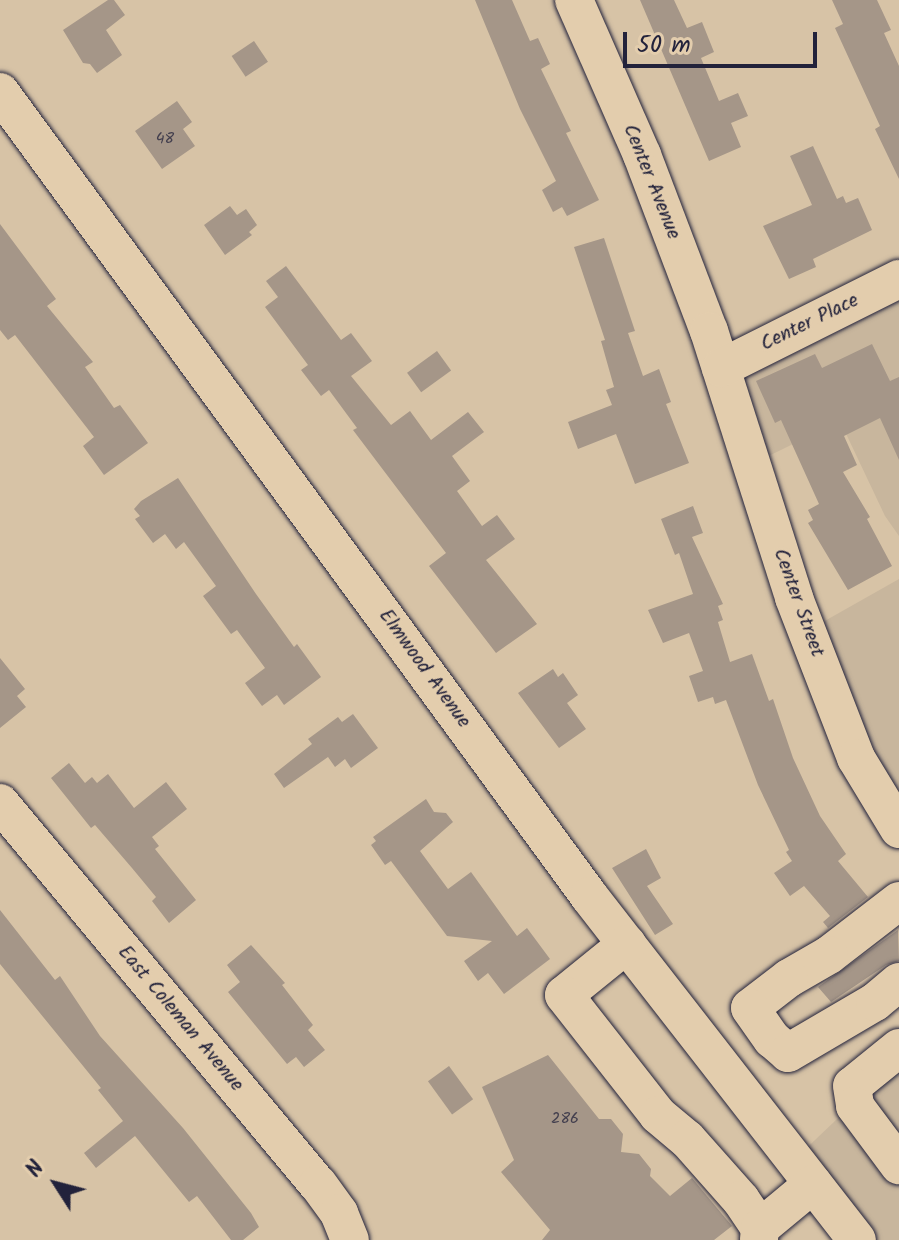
<!DOCTYPE html>
<html>
<head>
<meta charset="utf-8">
<style>
	body { margin:0 }
	#map { position:relative; width:899px; height:1240px; overflow:hidden; background:#d7c3a6; font-family:Kalam,sans-serif }
	div>[style] { position:absolute }
	.built>* { inset:0; background:#c8b69d }
	.building>* { inset:0; background:#a59688; transform-origin:0 0 }
	.roads { filter:drop-shadow(0 0 2px #22223b) drop-shadow(0 0 2px #22223b) }
	.minor>* { height:38px; margin:-19px; padding:0 19px; transform-origin:19px; border-radius:19px; background:#e3cdad }
	span { translate:-50% -50%; white-space:nowrap; text-align:center; line-height:1.15; -webkit-text-stroke:6px #e3cdad; paint-order:stroke }
	.number-label { font-size:16px; color:#433f4e }
	.number-label span { -webkit-text-stroke-width:0 }
	.street-label { font-size:20px; color:#22223b }
	.north { position:absolute; left:16px; top:1144px; width:80px; height:80px; -webkit-text-stroke:6px #e3cdad; paint-order:stroke; rotate:306deg; font-size:22px; font-weight:700; line-height:32px; text-align:center; color:#22223b }
	.north::after { content:''; display:block; margin:auto; width:28px; height:36px; background:#22223b; clip-path:polygon(50% 0,100% 100%,50% 72%,0 100%) }
	.scale { position:absolute; left:623px; top:32px; width:194px; height:36px; box-sizing:border-box; border:4px solid #22223b; border-top:0; padding-left:10px; font-size:24px; line-height:28px; white-space:nowrap; color:#22223b; -webkit-text-stroke:6px #e3cdad; paint-order:stroke }
</style>
</head>
<body>
<div id="map">
	<div class="built">
		<div style="clip-path:polygon(899px 275px,899px 536px,885px 516px,840px 421px,750px 465px,721px 364px)"></div>
		<div style="clip-path:polygon(899px 579px,899px 825px,807px 631px)"></div>
		<div style="clip-path:polygon(899px 1060px,899px 1240px,857px 1240px,794px 1160px)"></div>
	</div>
	<div class="building">
		<div style="clip-path:polygon(108px 0,114px 0,125px 15px,106px 30px,122px 55px,97px 73px,90px 64px,83px 63px,63px 30px)"></div>
		<div style="clip-path:polygon(475px 0,512px 0,530px 41px,538px 38px,550px 64px,541px 69px,571px 131px,566px 133px,599px 200px,567px 216px,562px 207px,553px 212px,542px 190px,556px 181px,520px 109px)"></div>
		<div style="clip-path:polygon(640px 0,674px 0,687px 28px,702px 22px,714px 52px,701px 58px,719px 101px,738px 93px,748px 116px,731px 123px,741px 147px,709px 161px)"></div>
		<div style="clip-path:polygon(832px 0,877px 0,891px 30px,884px 33px,899px 66px,899px 179px,875px 129px,880px 126px,835px 28px,843px 24px)"></div>
		<div style="left:254px;top:41px;width:25px;height:27px;rotate:56deg"></div>
		<div style="clip-path:polygon(177px 101px,192px 122px,183px 129px,195px 146px,162px 169px,135px 131px)"></div>
		<div style="clip-path:polygon(813px 146px,837px 199px,843px 196px,846px 203px,858px 198px,872px 230px,813px 259px,816px 267px,789px 279px,763px 226px,812px 205px,790px 156px)"></div>
		<div style="clip-path:polygon(230px 206px,237px 215px,246px 209px,257px 225px,249px 232px,252px 235px,225px 255px,204px 225px)"></div>
		<div style="clip-path:polygon(0 224px,56px 299px,47px 306px,93px 362px,85px 367px,114px 408px,120px 405px,148px 443px,104px 475px,83px 446px,94px 437px,15px 335px,8px 340px,0 330px)"></div>
		<div style="clip-path:polygon(604px 238px,635px 331px,628px 333px,643px 376px,659px 369px,671px 402px,666px 404px,689px 463px,635px 484px,616px 434px,578px 449px,568px 422px,612px 405px,606px 390px,614px 387px,601px 341px,605px 340px,574px 247px)"></div>
		<div style="clip-path:polygon(286px 266px,341px 340px,351px 333px,372px 361px,351px 376px,391px 425px,410px 411px,431px 440px,468px 412px,484px 432px,452px 456px,470px 481px,457px 491px,482px 526px,497px 515px,515px 539px,486px 560px,537px 624px,496px 653px,429px 566px,446px 553px,353px 430px,357px 428px,329px 390px,321px 396px,301px 370px,308px 365px,265px 307px,278px 297px,266px 281px)"></div>
		<div style="clip-path:polygon(872px 344px,890px 381px,899px 377px,899px 460px,880px 418px,844px 436px,857px 465px,843px 472px,870px 517px,867px 519px,892px 566px,848px 590px,808px 523px,813px 520px,808px 510px,819px 504px,781px 420px,775px 423px,756px 381px,815px 354px,822px 368px)"></div>
		<div style="left:437px;top:351px;width:24px;height:37px;rotate:54deg"></div>
		<div style="clip-path:polygon(178px 478px,256px 594px,294px 647px,297px 644px,321px 677px,284px 705px,277px 695px,262px 706px,245px 683px,265px 668px,237px 630px,231px 634px,203px 596px,216px 586px,184px 542px,176px 549px,165px 534px,153px 543px,135px 519px,140px 516px,134px 509px,141px 501px)"></div>
		<div style="clip-path:polygon(693px 506px,703px 533px,692px 537px,723px 604px,718px 606px,723px 620px,718px 622px,730px 662px,752px 654px,769px 701px,773px 699px,793px 758px,820px 816px,846px 854px,838px 861px,868px 897px,828px 928px,823px 922px,830px 916px,804px 886px,790px 896px,774px 873px,792px 861px,786px 852px,789px 850px,758px 785px,726px 700px,715px 704px,713px 697px,698px 702px,689px 676px,703px 671px,689px 633px,663px 643px,648px 610px,693px 594px,679px 553px,675px 555px,661px 519px)"></div>
		<div style="clip-path:polygon(0 658px,25px 689px,17px 696px,26px 707px,0 728px)"></div>
		<div style="clip-path:polygon(553px 669px,558px 677px,563px 673px,578px 695px,567px 703px,586px 729px,559px 748px,518px 693px)"></div>
		<div style="clip-path:polygon(353px 714px,378px 748px,351px 768px,345px 759px,335px 767px,328px 757px,284px 788px,274px 774px,312px 744px,308px 739px,338px 717px,342px 722px)"></div>
		<div style="clip-path:polygon(69px 763px,85px 783px,92px 777px,97px 783px,108px 774px,134px 808px,166px 782px,187px 809px,152px 837px,159px 846px,155px 849px,196px 900px,169px 923px,152px 901px,156px 897px,132px 868px,95px 825px,91px 828px,51px 778px)"></div>
		<div style="clip-path:polygon(426px 799px,434px 812px,446px 813px,453px 822px,420px 851px,448px 889px,471px 872px,517px 936px,527px 928px,550px 959px,504px 994px,488px 973px,478px 981px,464px 961px,492px 941px,447px 936px,391px 861px,385px 865px,371px 845px,376px 841px,373px 837px)"></div>
		<div style="clip-path:polygon(646px 849px,661px 878px,647px 886px,673px 924px,655px 935px,612px 868px)"></div>
		<div style="clip-path:polygon(0 910px,55px 980px,60px 976px,100px 1036px,183px 1128px,251px 1213px,259px 1227px,243px 1240px,231px 1240px,197px 1196px,189px 1202px,135px 1136px,96px 1168px,84px 1153px,123px 1121px,98px 1090px,101px 1088px,0 964px)"></div>
		<div style="clip-path:polygon(898px 930px,899px 961px,886px 965px,831px 1002px,818px 987px)"></div>
		<div style="clip-path:polygon(251px 945px,285px 983px,282px 985px,313px 1025px,308px 1030px,325px 1050px,304px 1067px,296px 1057px,287px 1064px,228px 992px,240px 982px,227px 965px)"></div>
		<div style="clip-path:polygon(548px 1055px,599px 1119px,611px 1119px,623px 1134px,621px 1152px,639px 1154px,651px 1169px,650px 1176px,670px 1196px,692px 1178px,732px 1226px,714px 1240px,542px 1240px,550px 1230px,501px 1172px,514px 1160px,482px 1087px)"></div>
		<div style="left:449px;top:1066px;width:41px;height:26px;rotate:54deg"></div>
	</div>
	<div class="roads">
		<div class="minor">
			<div style="left:574px;top:0;width:169px;rotate:66.3deg"></div>
			<div style="left:642px;top:155px;width:188px;rotate:69.2deg"></div>
			<div style="left:709px;top:331px;width:280px;rotate:72.3deg"></div>
			<div style="left:794px;top:598px;width:172px;rotate:68.8deg"></div>
			<div style="left:856px;top:758px;width:83px;rotate:58.8deg"></div>
			<div style="left:0;top:92px;width:997px;rotate:53.77deg"></div>
			<div style="left:589px;top:896px;width:436px;rotate:52.1deg"></div>
			<div style="left:721px;top:368px;width:199px;rotate:-26.6deg"></div>
			<div style="left:0;top:803px;width:496px;rotate:50.2deg"></div>
			<div style="left:318px;top:1184px;width:36px;rotate:54deg"></div>
			<div style="left:339px;top:1213px;width:29px;rotate:68deg"></div>
			<div style="left:899px;top:901px;width:88px;rotate:142.4deg"></div>
			<div style="left:829px;top:955px;width:46px;rotate:150.1deg"></div>
			<div style="left:789px;top:978px;width:49px;rotate:142.4deg"></div>
			<div style="left:750px;top:1008px;width:38px;rotate:55deg"></div>
			<div style="left:772px;top:1039px;width:21px;rotate:41deg"></div>
			<div style="left:788px;top:1053px;width:101px;rotate:-30.4deg"></div>
			<div style="left:875px;top:1002px;width:31px;rotate:-40deg"></div>
			<div style="left:627px;top:944px;width:81px;rotate:141deg"></div>
			<div style="left:564px;top:995px;width:152px;rotate:51.9deg"></div>
			<div style="left:658px;top:1115px;width:38px;rotate:40deg"></div>
			<div style="left:687px;top:1139px;width:81px;rotate:48.5deg"></div>
			<div style="left:741px;top:1200px;width:34px;rotate:56deg"></div>
			<div style="left:760px;top:1228px;width:12px;rotate:95deg"></div>
			<div style="left:899px;top:1048px;width:60px;rotate:141deg"></div>
			<div style="left:852px;top:1086px;width:20px;rotate:81deg"></div>
			<div style="left:855px;top:1106px;width:74px;rotate:53.3deg"></div>
			<div style="left:760px;top:1228px;width:69px;rotate:-39.7deg"></div>
		</div>
	</div>
	<div class="number-label">
		<span style="left:165px;top:139px">48</span>
		<span style="left:565px;top:1119px">286</span>
	</div>
	<div class="street-label">
		<span style="left:651px;top:182px;rotate:68deg">Center Avenue</span>
		<span style="left:810px;top:323px;rotate:-26deg">Center Place</span>
		<span style="left:798px;top:603px;rotate:70deg">Center Street</span>
		<span style="left:424px;top:669px;rotate:54deg">Elmwood Avenue</span>
		<span style="left:180px;top:1019px;rotate:50deg">East Coleman Avenue</span>
	</div>
	<div class="north">N</div>
	<div class="scale">50 m</div>
</div>
</body>
</html>
